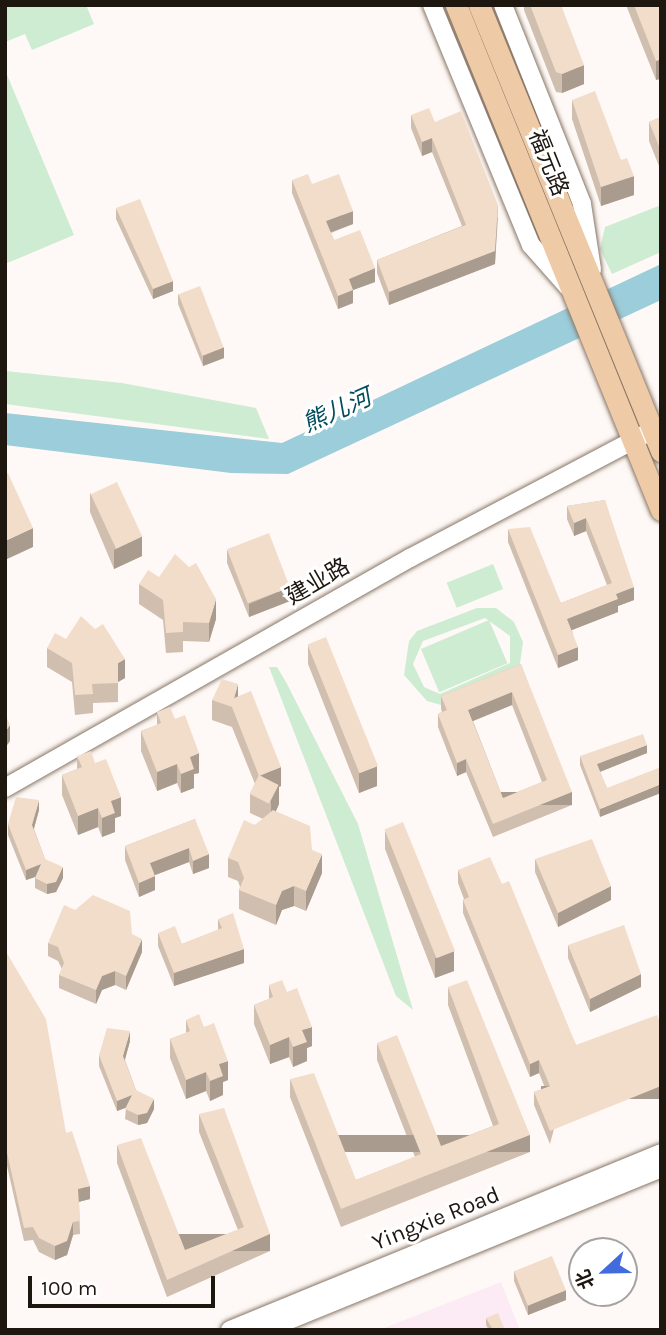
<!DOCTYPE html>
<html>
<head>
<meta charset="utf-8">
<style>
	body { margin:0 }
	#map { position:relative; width:666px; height:1335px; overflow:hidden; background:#fef9f6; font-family:Karla,"Noto Sans SC",sans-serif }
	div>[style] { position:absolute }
	.commercial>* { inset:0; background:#fceaf5 }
	.green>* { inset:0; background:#cdecd1; transform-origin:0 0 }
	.water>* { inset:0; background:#9bcdda }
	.roads { filter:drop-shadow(0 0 2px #887666) drop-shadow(0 0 2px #887666) }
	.minor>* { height:18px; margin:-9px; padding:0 9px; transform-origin:9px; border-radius:9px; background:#fff }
	.major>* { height:21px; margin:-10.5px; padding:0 10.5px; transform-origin:10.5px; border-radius:10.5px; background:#efcaa6 }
	.wall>* { inset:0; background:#d0beaf }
	.shaded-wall>* { inset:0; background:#a99b8e; transform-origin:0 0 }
	.building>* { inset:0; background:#f2ddcb; transform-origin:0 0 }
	span { translate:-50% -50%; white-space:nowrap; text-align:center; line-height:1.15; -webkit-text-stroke:6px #fff; paint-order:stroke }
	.street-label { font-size:23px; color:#1e1710 }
	.water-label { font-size:24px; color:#014d5b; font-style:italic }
	.frame { position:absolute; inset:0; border:7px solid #1e1710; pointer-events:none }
	.north { position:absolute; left:568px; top:1237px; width:70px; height:70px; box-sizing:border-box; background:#fff; border:2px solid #a5a29f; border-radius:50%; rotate:248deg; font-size:19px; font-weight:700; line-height:28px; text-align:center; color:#1e1710 }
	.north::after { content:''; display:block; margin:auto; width:24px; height:32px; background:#426cdd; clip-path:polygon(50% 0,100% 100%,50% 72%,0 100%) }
	.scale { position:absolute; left:28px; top:1276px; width:187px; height:32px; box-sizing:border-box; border:4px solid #1e1710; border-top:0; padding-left:9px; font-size:21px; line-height:24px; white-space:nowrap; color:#1e1710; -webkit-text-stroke:5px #fff; paint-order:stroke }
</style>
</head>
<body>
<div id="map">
	<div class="commercial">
		<div style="clip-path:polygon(501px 1282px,520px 1330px,379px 1330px)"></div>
	</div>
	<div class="green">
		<div style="clip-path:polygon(5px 5px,86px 5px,94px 24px,32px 50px,25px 34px,5px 42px)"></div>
		<div style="clip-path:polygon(5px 70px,74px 235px,5px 264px)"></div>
		<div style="clip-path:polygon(661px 205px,661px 252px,612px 274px,600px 249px,605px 227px)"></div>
		<div style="clip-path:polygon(5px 371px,122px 383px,256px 408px,269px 439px,5px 404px)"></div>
		<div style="left:493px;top:564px;width:27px;height:50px;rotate:68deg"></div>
		<div style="clip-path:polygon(evenodd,477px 608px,496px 608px,514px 622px,523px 642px,519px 671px,441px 705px,427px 701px,404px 675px,409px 641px,417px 631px,477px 608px,485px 618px,510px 636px,510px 663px,440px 694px,424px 687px,413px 664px,423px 641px,485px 618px)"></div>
		<div style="left:489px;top:620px;width:47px;height:74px;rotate:67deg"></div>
		<div style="clip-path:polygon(269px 667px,277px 667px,286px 682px,358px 824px,413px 1010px,396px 996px)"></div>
	</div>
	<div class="water">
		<div style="clip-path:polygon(661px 264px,661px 300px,288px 474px,231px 473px,5px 445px,5px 413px,282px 443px)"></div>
	</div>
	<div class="roads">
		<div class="minor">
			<div style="left:432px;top:5px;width:260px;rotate:67.6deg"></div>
			<div style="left:531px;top:245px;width:56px;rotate:48.6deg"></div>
			<div style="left:503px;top:5px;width:214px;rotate:68.3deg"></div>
			<div style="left:582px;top:204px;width:66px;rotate:81.3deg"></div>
			<div style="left:5px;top:788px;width:466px;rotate:-29.6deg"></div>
			<div style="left:410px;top:558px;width:266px;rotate:-27.8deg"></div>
			<div style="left:230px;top:1330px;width:466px;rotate:-22.3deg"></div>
			<div style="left:265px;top:1330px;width:428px;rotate:-22.2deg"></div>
		</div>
		<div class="major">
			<div style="left:456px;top:5px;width:545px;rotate:67.91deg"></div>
			<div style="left:479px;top:5px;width:482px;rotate:67.8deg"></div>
		</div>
	</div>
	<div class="wall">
		<div style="clip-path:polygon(524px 5px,561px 5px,584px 84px,562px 93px,556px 92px,524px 10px)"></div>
		<div style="clip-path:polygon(626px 5px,661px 5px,656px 80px)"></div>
		<div style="clip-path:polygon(572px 100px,621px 160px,634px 195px,601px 206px,572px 119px)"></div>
		<div style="clip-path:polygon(411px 115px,435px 122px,498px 218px,495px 264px,389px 305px,377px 273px,377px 260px,462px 226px,432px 152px,422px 156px,411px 128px)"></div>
		<div style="clip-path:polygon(661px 117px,661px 171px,649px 141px,649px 122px)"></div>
		<div style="clip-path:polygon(292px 180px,312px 184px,353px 224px,331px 233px,334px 240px,375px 282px,353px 290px,353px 303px,338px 309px,292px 193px)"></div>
		<div style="clip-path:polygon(116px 208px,173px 291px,153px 299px,116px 219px)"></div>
		<div style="clip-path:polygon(178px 294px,224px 358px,203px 366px,178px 304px)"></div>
		<div style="clip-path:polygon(90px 493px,142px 556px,114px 569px,90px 512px)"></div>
		<div style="clip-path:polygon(605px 500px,634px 600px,618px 606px,618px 612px,572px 630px,578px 660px,558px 668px,508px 542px,508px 529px,561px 603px,607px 585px,586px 531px,574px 536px,567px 519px,567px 506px)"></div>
		<div style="clip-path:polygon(227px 550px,290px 601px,249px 617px,227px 563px)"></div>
		<div style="clip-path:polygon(139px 584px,216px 619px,209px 642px,183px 641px,183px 652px,166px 653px,163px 620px,139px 604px)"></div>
		<div style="clip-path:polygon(308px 645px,377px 786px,359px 793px,308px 664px)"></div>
		<div style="clip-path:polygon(47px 648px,125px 678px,118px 682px,118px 702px,93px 703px,93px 713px,75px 715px,72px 682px,47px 667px)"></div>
		<div style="clip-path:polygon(evenodd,521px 664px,572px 805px,493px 837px,466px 772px,457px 776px,438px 727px,438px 714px,442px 712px,441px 709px,441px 696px,521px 664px,512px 705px,542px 782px,503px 798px,473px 721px,512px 705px)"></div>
		<div style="clip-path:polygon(238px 697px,281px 786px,279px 787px,279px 804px,276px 811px,312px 850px,322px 873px,306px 911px,294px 906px,282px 910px,276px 925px,239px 909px,239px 890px,240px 887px,238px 881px,228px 877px,228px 858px,255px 825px,263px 819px,250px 813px,250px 794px,255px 784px,232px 727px,212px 720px,212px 700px)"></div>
		<div style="clip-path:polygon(157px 712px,175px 719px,199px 773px,194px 774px,194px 788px,181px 793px,177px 783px,157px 791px,141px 751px,141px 731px,157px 725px)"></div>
		<div style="clip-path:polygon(647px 753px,600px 772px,607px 788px,600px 817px,580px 765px,580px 756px)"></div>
		<div style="clip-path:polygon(77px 756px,95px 763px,121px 816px,115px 818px,115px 832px,102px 837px,98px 827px,78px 835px,62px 795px,62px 775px,77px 769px)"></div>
		<div style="clip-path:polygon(39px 810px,34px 829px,45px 859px,63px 878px,56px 892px,47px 894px,35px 888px,35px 877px,26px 880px,8px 835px,8px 824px)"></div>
		<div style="clip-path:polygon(195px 819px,209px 868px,193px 874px,189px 862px,155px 875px,155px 890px,139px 897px,125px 860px,125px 846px)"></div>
		<div style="clip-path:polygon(385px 830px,454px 971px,435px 978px,385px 849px)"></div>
		<div style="clip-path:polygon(535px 859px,611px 900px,558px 927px,535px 872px)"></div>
		<div style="clip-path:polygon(458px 870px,502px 884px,576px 1045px,550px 1144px,534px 1105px,534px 1092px,545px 1088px,539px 1073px,530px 1077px,463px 913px,463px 900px,464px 899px,458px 883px)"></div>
		<div style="clip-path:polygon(218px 919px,244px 963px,174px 986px,158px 946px,158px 933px,182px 944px,218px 930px)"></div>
		<div style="clip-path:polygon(132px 934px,142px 952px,126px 990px,115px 985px,102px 990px,96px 1004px,59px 988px,59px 975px,62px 969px,58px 961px,48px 956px,48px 943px)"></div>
		<div style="clip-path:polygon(568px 945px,641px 987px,590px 1012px,568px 958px)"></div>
		<div style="clip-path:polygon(5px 950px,66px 1133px,90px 1199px,79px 1202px,80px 1234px,73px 1235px,67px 1255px,55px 1260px,39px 1252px,33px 1240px,24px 1241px,5px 1157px)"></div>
		<div style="clip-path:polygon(269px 985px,287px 992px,312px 1046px,307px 1048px,307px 1061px,293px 1067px,289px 1057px,270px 1064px,254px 1024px,254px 1005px,269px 999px)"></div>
		<div style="clip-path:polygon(448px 987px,530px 1152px,341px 1227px,290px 1097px,290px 1079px,356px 1180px,415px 1157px,377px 1060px,377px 1043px,441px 1146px,493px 1126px,448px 1005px)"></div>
		<div style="clip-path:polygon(186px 1020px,204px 1027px,228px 1080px,223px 1082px,223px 1095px,210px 1101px,206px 1091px,186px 1099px,170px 1058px,170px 1039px,186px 1033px)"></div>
		<div style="clip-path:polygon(130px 1041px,125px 1060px,136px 1090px,154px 1109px,147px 1123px,138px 1125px,125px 1119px,126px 1108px,117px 1111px,99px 1066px,99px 1055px)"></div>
		<div style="clip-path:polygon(199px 1114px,270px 1251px,167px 1297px,117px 1163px,117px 1145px,185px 1250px,238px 1230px,199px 1132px)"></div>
		<div style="clip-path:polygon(514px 1271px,566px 1300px,528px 1315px,514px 1281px)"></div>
		<div style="clip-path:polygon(486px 1318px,505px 1330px,489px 1330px,486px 1325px)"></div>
	</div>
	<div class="shaded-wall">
		<div style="clip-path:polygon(661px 59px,661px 79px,656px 80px,656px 61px)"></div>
		<div style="clip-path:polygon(584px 65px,584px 84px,562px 93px,562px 74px)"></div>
		<div style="clip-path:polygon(432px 138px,432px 152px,422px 156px,422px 142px)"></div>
		<div style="clip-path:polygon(634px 176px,634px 195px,601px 206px,601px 187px)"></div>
		<div style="clip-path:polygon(498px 205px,495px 264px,389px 305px,389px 292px)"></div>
		<div style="clip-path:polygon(353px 211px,353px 224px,326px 234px,326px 221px)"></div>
		<div style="clip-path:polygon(375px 268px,375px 282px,353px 290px,353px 303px,338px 309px,338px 296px,349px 279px)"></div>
		<div style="clip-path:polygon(173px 281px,173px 291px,153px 299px,153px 289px)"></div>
		<div style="clip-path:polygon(224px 347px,224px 358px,203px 366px,203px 356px)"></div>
		<div style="clip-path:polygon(586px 518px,586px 531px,574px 536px,574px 523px)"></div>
		<div style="clip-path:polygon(33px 528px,33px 547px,5px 560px,5px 541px)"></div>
		<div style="clip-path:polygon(142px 536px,142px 556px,114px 569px,114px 550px)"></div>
		<div style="clip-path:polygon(290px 587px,290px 601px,249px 617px,249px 604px)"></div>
		<div style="clip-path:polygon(634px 587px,634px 600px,618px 606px,618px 612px,567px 632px,567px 619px,616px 594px)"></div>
		<div style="clip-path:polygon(216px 599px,216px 619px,209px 642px,209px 623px)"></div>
		<div style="clip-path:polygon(578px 647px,578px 660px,558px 668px,558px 655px)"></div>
		<div style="clip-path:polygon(125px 659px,125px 678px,118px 682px,118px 702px,118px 663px)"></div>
		<div style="clip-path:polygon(238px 684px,238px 703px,234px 698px)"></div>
		<div style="clip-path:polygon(512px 692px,512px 705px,468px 723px,468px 710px)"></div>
		<div style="clip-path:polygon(10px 725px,10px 741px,5px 748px,5px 732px)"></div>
		<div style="clip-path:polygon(647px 745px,647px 753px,597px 773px,597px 764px)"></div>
		<div style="clip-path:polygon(199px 753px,199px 773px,194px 774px,194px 788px,181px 793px,181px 774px,190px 757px)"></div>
		<div style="clip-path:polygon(466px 759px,466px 772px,457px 776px,457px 763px)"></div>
		<div style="clip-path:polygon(177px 764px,177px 783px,157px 791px,157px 772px)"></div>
		<div style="clip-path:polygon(377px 766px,377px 786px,359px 793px,359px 773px)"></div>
		<div style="clip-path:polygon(281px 767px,281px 786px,279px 787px,279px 804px,271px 822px,271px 803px,259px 776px)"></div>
		<div style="clip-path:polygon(661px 784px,661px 793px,600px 817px,600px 809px)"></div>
		<div style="left:572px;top:792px;width:13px;height:85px;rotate:90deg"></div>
		<div style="clip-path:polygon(121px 797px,121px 816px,115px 818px,115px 832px,102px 837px,102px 818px,111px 801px)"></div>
		<div style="clip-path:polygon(39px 800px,39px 810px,32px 835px,32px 825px)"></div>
		<div style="clip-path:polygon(98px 808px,98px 827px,78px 835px,78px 816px)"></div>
		<div style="clip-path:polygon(189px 848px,189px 862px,150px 877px,150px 863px)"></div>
		<div style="clip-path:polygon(209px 854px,209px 868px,193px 874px,193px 861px)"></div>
		<div style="clip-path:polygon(322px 854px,322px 873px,306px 911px,306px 891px)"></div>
		<div style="clip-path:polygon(41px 864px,41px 875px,26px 880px,26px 870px)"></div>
		<div style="clip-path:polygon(63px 867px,63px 878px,56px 892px,47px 894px,47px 884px)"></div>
		<div style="clip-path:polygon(155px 876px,155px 890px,139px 897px,139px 883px)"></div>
		<div style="clip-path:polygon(294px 886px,294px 906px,282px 910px,276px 925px,276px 905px,282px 891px)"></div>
		<div style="clip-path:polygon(611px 886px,611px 900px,558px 927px,558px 913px)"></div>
		<div style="clip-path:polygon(142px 939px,142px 952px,126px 990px,126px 976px)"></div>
		<div style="clip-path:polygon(244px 949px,244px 963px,174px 986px,174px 973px)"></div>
		<div style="clip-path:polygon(454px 951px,454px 971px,435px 978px,435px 958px)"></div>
		<div style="clip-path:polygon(115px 971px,115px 985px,102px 990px,96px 1004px,96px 990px,102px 976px)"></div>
		<div style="clip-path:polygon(641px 974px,641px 987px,590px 1012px,590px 999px)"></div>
		<div style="clip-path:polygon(312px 1027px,312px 1046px,307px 1048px,307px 1061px,293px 1067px,293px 1047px,302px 1030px)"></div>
		<div style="clip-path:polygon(130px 1031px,130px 1041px,123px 1066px,123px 1056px)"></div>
		<div style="clip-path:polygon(289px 1037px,289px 1057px,270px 1064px,270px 1045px)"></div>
		<div style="clip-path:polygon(539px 1060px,539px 1073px,530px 1077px,530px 1064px)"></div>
		<div style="clip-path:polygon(228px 1061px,228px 1080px,223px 1082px,223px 1095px,210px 1101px,210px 1081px,219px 1064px)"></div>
		<div style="clip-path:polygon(206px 1072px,206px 1091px,186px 1099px,186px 1080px)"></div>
		<div style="left:661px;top:1086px;width:13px;height:120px;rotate:90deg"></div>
		<div style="clip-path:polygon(132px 1095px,132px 1105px,117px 1111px,117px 1101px)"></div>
		<div style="clip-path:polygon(154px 1099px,154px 1109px,147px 1123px,138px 1125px,138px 1115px)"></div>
		<div style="left:530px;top:1135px;width:17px;height:203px;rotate:90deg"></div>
		<div style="clip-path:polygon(90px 1186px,90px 1199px,78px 1202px,78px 1189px)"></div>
		<div style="clip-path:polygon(73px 1222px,73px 1235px,67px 1255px,55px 1260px,55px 1246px)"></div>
		<div style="left:270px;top:1234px;width:17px;height:113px;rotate:90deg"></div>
		<div style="clip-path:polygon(566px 1290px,566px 1300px,528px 1315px,528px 1305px)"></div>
	</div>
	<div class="building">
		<div style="clip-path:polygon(530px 5px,561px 5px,584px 65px,562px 74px,556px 72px)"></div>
		<div style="clip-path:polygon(634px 5px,661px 5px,661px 59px,656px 61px)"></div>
		<div style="clip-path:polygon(595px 91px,621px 160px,627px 158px,634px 176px,601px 187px,572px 100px)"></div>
		<div style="clip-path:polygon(429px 108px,435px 122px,461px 111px,498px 205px,495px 251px,389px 292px,377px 260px,466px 225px,432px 138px,422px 142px,411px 115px)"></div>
		<div style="clip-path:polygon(661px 117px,661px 151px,649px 122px)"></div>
		<div style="clip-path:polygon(308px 174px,312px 184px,339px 174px,353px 211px,326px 221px,334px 240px,360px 230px,375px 268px,349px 279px,353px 290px,338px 296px,292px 180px)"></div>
		<div style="clip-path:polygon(140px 199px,173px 281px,153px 289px,116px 208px)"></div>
		<div style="left:200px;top:286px;width:66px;height:23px;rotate:69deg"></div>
		<div style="clip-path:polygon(8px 473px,33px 528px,5px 541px,5px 474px)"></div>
		<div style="left:117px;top:482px;width:60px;height:29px;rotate:65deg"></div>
		<div style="clip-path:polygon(605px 500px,634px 587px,616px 594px,618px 599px,567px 619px,578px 647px,558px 655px,508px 529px,530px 527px,561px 603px,612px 583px,586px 518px,574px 523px,567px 506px)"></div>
		<div style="left:269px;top:533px;width:58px;height:45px;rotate:69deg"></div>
		<div style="clip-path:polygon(175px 554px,189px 567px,196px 563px,216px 599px,209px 623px,183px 622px,183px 632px,166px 633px,163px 600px,139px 584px,148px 570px,159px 577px)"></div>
		<div style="clip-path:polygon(81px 616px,95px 629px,103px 624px,125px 659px,118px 663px,118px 683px,92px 684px,93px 694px,75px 695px,72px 663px,47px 648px,55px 633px,66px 639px)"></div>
		<div style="left:326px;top:637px;width:139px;height:20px;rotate:68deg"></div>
		<div style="clip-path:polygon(evenodd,521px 664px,572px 792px,493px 824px,466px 759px,457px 763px,438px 714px,447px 710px,441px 696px,521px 664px,512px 692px,547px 780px,503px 798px,468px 710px,512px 692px)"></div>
		<div style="clip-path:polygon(222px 679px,238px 684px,234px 698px,251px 691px,281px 767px,259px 776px,232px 707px,212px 700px)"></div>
		<div style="clip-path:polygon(170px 707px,175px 719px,185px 715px,199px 753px,190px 757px,194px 769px,181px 774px,177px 764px,157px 772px,141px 731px,161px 723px,157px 712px)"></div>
		<div style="clip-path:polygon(5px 714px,10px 725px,5px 732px)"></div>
		<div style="clip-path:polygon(643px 734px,647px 745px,597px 764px,607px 788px,661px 767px,661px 784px,600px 809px,580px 756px)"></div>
		<div style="clip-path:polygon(91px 751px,95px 763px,106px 759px,121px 797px,111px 801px,115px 813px,102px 818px,98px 808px,78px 816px,62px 775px,82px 767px,77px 756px)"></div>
		<div style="left:259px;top:775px;width:22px;height:21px;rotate:27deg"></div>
		<div style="clip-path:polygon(16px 797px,39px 800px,32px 825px,45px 859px,63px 867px,56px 882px,47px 884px,35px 878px,41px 864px,26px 870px,8px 824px)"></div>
		<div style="clip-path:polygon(273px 810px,310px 826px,312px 850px,322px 854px,306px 891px,294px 886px,282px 891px,276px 905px,239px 890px,244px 878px,238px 862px,228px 858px,244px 820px,255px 825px)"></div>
		<div style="clip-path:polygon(195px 819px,209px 854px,193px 861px,189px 848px,150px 863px,155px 876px,139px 883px,125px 846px)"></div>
		<div style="left:403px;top:822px;width:139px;height:20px;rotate:68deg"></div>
		<div style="clip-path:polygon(592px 839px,611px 886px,558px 913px,535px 859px)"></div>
		<div style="clip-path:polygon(490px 857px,502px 884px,509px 881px,576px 1045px,657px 1015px,661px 1024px,661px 1086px,550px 1131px,534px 1092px,550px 1086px,539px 1060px,530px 1064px,463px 900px,469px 897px,458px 870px)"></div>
		<div style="clip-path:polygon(93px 895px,130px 911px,132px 934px,142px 939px,126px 976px,115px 971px,102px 976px,96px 990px,59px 975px,64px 963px,58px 947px,48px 943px,64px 905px,75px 910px)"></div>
		<div style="clip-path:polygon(233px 913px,244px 949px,174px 973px,158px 933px,175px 926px,182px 944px,222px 928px,218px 919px)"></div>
		<div style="clip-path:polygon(624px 925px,641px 974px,590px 999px,568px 945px)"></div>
		<div style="clip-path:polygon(5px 950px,46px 1019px,66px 1133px,72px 1131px,90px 1186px,78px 1189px,80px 1221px,73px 1222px,67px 1241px,55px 1246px,39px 1238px,33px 1227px,24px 1228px,5px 1144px)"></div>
		<div style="clip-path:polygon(282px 980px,287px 992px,297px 988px,312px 1027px,302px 1030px,307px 1042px,293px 1047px,289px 1037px,270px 1045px,254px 1005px,273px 997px,269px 985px)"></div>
		<div style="clip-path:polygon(467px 980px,530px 1135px,341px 1209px,290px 1079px,314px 1073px,356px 1180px,421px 1154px,377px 1043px,397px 1035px,441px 1146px,499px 1124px,448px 987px)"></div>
		<div style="clip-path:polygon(199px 1014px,204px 1027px,214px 1023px,228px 1061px,219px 1064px,223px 1076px,210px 1081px,206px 1072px,186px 1080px,170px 1039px,190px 1031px,186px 1020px)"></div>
		<div style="clip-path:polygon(107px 1028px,130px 1031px,123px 1056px,136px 1090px,154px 1099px,147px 1113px,138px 1115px,125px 1109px,132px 1095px,117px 1101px,99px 1055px)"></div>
		<div style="clip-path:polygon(224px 1108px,270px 1234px,167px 1280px,117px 1145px,141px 1138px,185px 1250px,244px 1227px,199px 1114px)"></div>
		<div style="left:552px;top:1256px;width:37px;height:41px;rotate:68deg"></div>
		<div style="clip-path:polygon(498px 1313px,505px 1330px,493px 1330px,486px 1318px)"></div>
	</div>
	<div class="street-label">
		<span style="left:548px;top:163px;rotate:68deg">福元路</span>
		<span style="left:318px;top:582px;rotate:-30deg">建业路</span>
		<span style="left:436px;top:1219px;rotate:-22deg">Yingxie Road</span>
	</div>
	<div class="water-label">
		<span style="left:337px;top:411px;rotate:-24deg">熊儿河</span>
	</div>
	<div class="frame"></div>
	<div class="north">北</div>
	<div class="scale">100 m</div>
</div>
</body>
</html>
